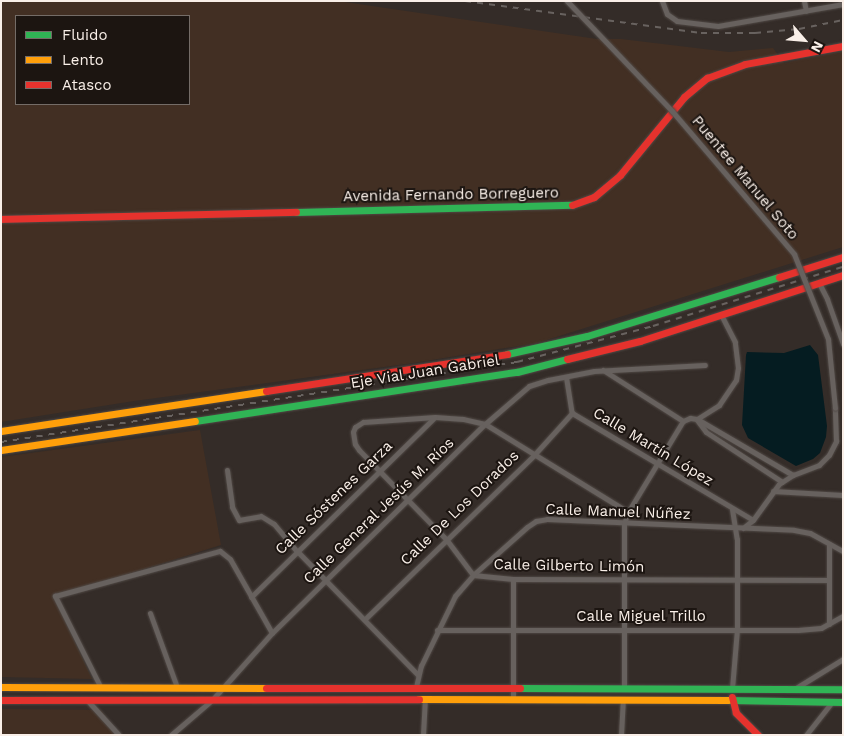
<!DOCTYPE html>
<html>
<head>
<meta charset="utf-8">
<style>
	body { margin:0 }
	#map { position:relative; width:844px; height:736px; overflow:hidden; background:#342c28; font-family:"Work Sans",sans-serif }
	div>[style] { position:absolute }
	.built>* { inset:0; background:#422f23 }
	.water>* { inset:0; background:#051c21 }
	.roads { filter:drop-shadow(0 0 1px #504945) drop-shadow(0 0 1px #504945) }
	.street>* { height:5px; margin:-2.5px; padding:0 2.5px; transform-origin:2.5px; border-radius:2.5px; background:#67615e }
	.fast>* { height:7px; margin:-3.5px; padding:0 3.5px; transform-origin:3.5px; border-radius:3.5px; background:#30b455 }
	.slow>* { height:7px; margin:-3.5px; padding:0 3.5px; transform-origin:3.5px; border-radius:3.5px; background:#ff9f0a }
	.jam>* { height:7px; margin:-3.5px; padding:0 3.5px; transform-origin:3.5px; border-radius:3.5px; background:#e5322d }
	.rail>* { height:2px; margin-top:-1px; transform-origin:0; background:repeating-linear-gradient(90deg,#68625f 0 6px,transparent 0 12px) }
	.bridges { filter:drop-shadow(0 0 1px #504945) drop-shadow(0 0 1px #504945) }
	.street-bridge>* { height:5px; margin:-2.5px; padding:0 2.5px; transform-origin:2.5px; border-radius:2.5px; background:#67615e }
	span { translate:-50% -50%; white-space:nowrap; text-align:center; line-height:1.15; -webkit-text-stroke:4px #1c1511; paint-order:stroke }
	.street-label { font-size:15px; color:#f9efe8 }
	.frame { position:absolute; inset:0; border:2px solid #f9efe8; pointer-events:none }
	.legend { position:absolute; left:15px; top:15px; width:175px; height:90px; box-sizing:border-box; background:#1c1511; border:1px solid #746c67; margin:0; padding:6px 9px; list-style:none; font-size:15px; color:#f9efe8 }
	.legend li { display:flex; align-items:center; gap:10px; height:25px }
	.legend b { width:25px; border:1px solid #746c67 }
	.north { position:absolute; left:779px; top:15px; width:50px; height:50px; -webkit-text-stroke:4px #1c1511; paint-order:stroke; rotate:117deg; font-size:14px; font-weight:700; line-height:20px; text-align:center; color:#f9efe8 }
	.north::after { content:''; display:block; margin:auto; width:18px; height:22px; background:#f9efe8; clip-path:polygon(50% 0,100% 100%,50% 72%,0 100%) }
</style>
</head>
<body>
<div id="map">
	<div class="built">
		<div style="clip-path:polygon(evenodd,1px 1px,338px 1px,597px 39px,621px 39px,729px 52px,773px 48px,784px 63px,843px 51px,843px 247px,537px 343px,413px 363px,134px 401px,1px 422px,1px 1px,16px 16px,189px 16px,189px 104px,16px 104px,16px 16px)"></div>
		<div style="clip-path:polygon(200px 430px,221px 545px,54px 597px,92px 679px,1px 677px,1px 457px)"></div>
		<div style="clip-path:polygon(1px 709px,101px 710px,121px 735px,1px 735px)"></div>
	</div>
	<div class="water">
		<div style="clip-path:polygon(810px 345px,818px 355px,827px 426px,826px 437px,820px 453px,813px 459px,796px 466px,748px 438px,742px 425px,746px 355px,747px 352px,784px 353px)"></div>
	</div>
	<div class="roads">
		<div class="street">
			<div style="left:662px;top:1px;width:14px;rotate:69deg"></div>
			<div style="left:667px;top:14px;width:12px;rotate:35deg"></div>
			<div style="left:677px;top:21px;width:41px;rotate:7deg"></div>
			<div style="left:718px;top:26px;width:127px;rotate:-10deg"></div>
			<div style="left:804px;top:1px;width:10px;rotate:79deg"></div>
			<div style="left:819px;top:283px;width:18px;rotate:63deg"></div>
			<div style="left:827px;top:299px;width:48px;rotate:70.4deg"></div>
			<div style="left:603px;top:370px;width:95px;rotate:32.5deg"></div>
			<div style="left:566px;top:377px;width:36px;rotate:81deg"></div>
			<div style="left:572px;top:413px;width:210px;rotate:30.6deg"></div>
			<div style="left:697px;top:419px;width:26px;rotate:-32deg"></div>
			<div style="left:719px;top:405px;width:30px;rotate:-56deg"></div>
			<div style="left:736px;top:380px;width:12px;rotate:-81deg"></div>
			<div style="left:738px;top:368px;width:26px;rotate:-97deg"></div>
			<div style="left:735px;top:342px;width:30px;rotate:-117deg"></div>
			<div style="left:697px;top:420px;width:15px;rotate:53deg"></div>
			<div style="left:706px;top:432px;width:91px;rotate:33.3deg"></div>
			<div style="left:683px;top:421px;width:8px;rotate:-23deg"></div>
			<div style="left:690px;top:418px;width:7px;rotate:8deg"></div>
			<div style="left:697px;top:419px;width:111px;rotate:30.3deg"></div>
			<div style="left:227px;top:470px;width:37px;rotate:82deg"></div>
			<div style="left:232px;top:507px;width:15px;rotate:62deg"></div>
			<div style="left:239px;top:520px;width:22px;rotate:-10deg"></div>
			<div style="left:261px;top:516px;width:15px;rotate:32deg"></div>
			<div style="left:274px;top:524px;width:35px;rotate:50deg"></div>
			<div style="left:297px;top:551px;width:173px;rotate:45.7deg"></div>
			<div style="left:773px;top:491px;width:70px;rotate:3.3deg"></div>
			<div style="left:732px;top:509px;width:30px;rotate:81deg"></div>
			<div style="left:737px;top:539px;width:90px;rotate:90deg"></div>
			<div style="left:737px;top:629px;width:59px;rotate:94.8deg"></div>
			<div style="left:628px;top:512px;width:168px;rotate:-148.4deg"></div>
			<div style="left:485px;top:424px;width:23px;rotate:-167deg"></div>
			<div style="left:463px;top:419px;width:28px;rotate:-176deg"></div>
			<div style="left:435px;top:417px;width:72px;rotate:176deg"></div>
			<div style="left:363px;top:422px;width:9px;rotate:148deg"></div>
			<div style="left:355px;top:427px;width:5px;rotate:112deg"></div>
			<div style="left:353px;top:432px;width:12px;rotate:81deg"></div>
			<div style="left:355px;top:444px;width:7px;rotate:56deg"></div>
			<div style="left:359px;top:450px;width:124px;rotate:45.7deg"></div>
			<div style="left:446px;top:539px;width:45px;rotate:53.1deg"></div>
			<div style="left:473px;top:575px;width:40px;rotate:5.7deg"></div>
			<div style="left:513px;top:579px;width:316px;rotate:0.2deg"></div>
			<div style="left:743px;top:528px;width:13px;rotate:-39deg"></div>
			<div style="left:753px;top:520px;width:44px;rotate:-54.2deg"></div>
			<div style="left:779px;top:484px;width:17px;rotate:-33deg"></div>
			<div style="left:793px;top:475px;width:28px;rotate:-21deg"></div>
			<div style="left:819px;top:465px;width:14px;rotate:-45deg"></div>
			<div style="left:829px;top:455px;width:16px;rotate:-63deg"></div>
			<div style="left:836px;top:441px;width:33px;rotate:-92deg"></div>
			<div style="left:513px;top:579px;width:121px;rotate:90deg"></div>
			<div style="left:251px;top:597px;width:257px;rotate:-44.4deg"></div>
			<div style="left:150px;top:613px;width:79px;rotate:70deg"></div>
			<div style="left:365px;top:619px;width:235px;rotate:-44.1deg"></div>
			<div style="left:534px;top:455px;width:57px;rotate:-47.9deg"></div>
			<div style="left:829px;top:624px;width:80px;rotate:-90deg"></div>
			<div style="left:437px;top:630px;width:361px"></div>
			<div style="left:798px;top:630px;width:23px;rotate:-5deg"></div>
			<div style="left:821px;top:628px;width:25px;rotate:-29deg"></div>
			<div style="left:100px;top:686px;width:101px;rotate:-116.6deg"></div>
			<div style="left:55px;top:596px;width:171px;rotate:-15.3deg"></div>
			<div style="left:220px;top:551px;width:13px;rotate:39deg"></div>
			<div style="left:230px;top:559px;width:85px;rotate:60.4deg"></div>
			<div style="left:416px;top:687px;width:22px;rotate:-77deg"></div>
			<div style="left:421px;top:666px;width:78px;rotate:-64.1deg"></div>
			<div style="left:455px;top:596px;width:28px;rotate:-49deg"></div>
			<div style="left:473px;top:575px;width:72px;rotate:-41.6deg"></div>
			<div style="left:527px;top:527px;width:11px;rotate:-34deg"></div>
			<div style="left:536px;top:521px;width:11px;rotate:-10deg"></div>
			<div style="left:547px;top:519px;width:247px;rotate:2.5deg"></div>
			<div style="left:794px;top:530px;width:16px;rotate:11deg"></div>
			<div style="left:810px;top:533px;width:38px;rotate:29deg"></div>
			<div style="left:624px;top:687px;width:163px;rotate:-90deg"></div>
			<div style="left:624px;top:524px;width:13px;rotate:-72deg"></div>
			<div style="left:628px;top:512px;width:106px;rotate:-58.9deg"></div>
			<div style="left:796px;top:688px;width:55px;rotate:-31.7deg"></div>
			<div style="left:87px;top:700px;width:47px;rotate:47.6deg"></div>
			<div style="left:171px;top:735px;width:54px;rotate:-40.5deg"></div>
			<div style="left:212px;top:700px;width:90px;rotate:-48.2deg"></div>
			<div style="left:272px;top:633px;width:298px;rotate:-44.5deg"></div>
			<div style="left:485px;top:424px;width:58px;rotate:-40.8deg"></div>
			<div style="left:529px;top:386px;width:20px;rotate:-18deg"></div>
			<div style="left:548px;top:380px;width:47px;rotate:-11.1deg"></div>
			<div style="left:594px;top:371px;width:111px;rotate:-3.1deg"></div>
			<div style="left:423px;top:735px;width:35px;rotate:-87deg"></div>
			<div style="left:621px;top:735px;width:35px;rotate:-87deg"></div>
			<div style="left:806px;top:735px;width:42px;rotate:-51.8deg"></div>
		</div>
		<div class="fast">
			<div style="left:296px;top:212px;width:276px;rotate:-1.5deg"></div>
			<div style="left:507px;top:354px;width:82px;rotate:-12.7deg"></div>
			<div style="left:587px;top:336px;width:201px;rotate:-17.1deg"></div>
			<div style="left:195px;top:421px;width:326px;rotate:-8.7deg"></div>
			<div style="left:517px;top:372px;width:52px;rotate:-14.6deg"></div>
			<div style="left:520px;top:688px;width:323px;rotate:0.2deg"></div>
			<div style="left:728px;top:700px;width:115px;rotate:1deg"></div>
		</div>
		<div class="slow">
			<div style="left:1px;top:431px;width:268px;rotate:-8.6deg"></div>
			<div style="left:1px;top:450px;width:196px;rotate:-8.5deg"></div>
			<div style="left:1px;top:687px;width:265px;rotate:0.2deg"></div>
			<div style="left:419px;top:699px;width:309px;rotate:0.2deg"></div>
		</div>
		<div class="jam">
			<div style="left:572px;top:205px;width:23px;rotate:-20deg"></div>
			<div style="left:594px;top:197px;width:34px;rotate:-40deg"></div>
			<div style="left:620px;top:175px;width:101px;rotate:-50.6deg"></div>
			<div style="left:684px;top:97px;width:30px;rotate:-40deg"></div>
			<div style="left:707px;top:78px;width:40px;rotate:-20.2deg"></div>
			<div style="left:745px;top:64px;width:100px;rotate:-10.4deg"></div>
			<div style="left:1px;top:219px;width:295px;rotate:-1.4deg"></div>
			<div style="left:779px;top:277px;width:67px;rotate:-17.4deg"></div>
			<div style="left:567px;top:359px;width:75px;rotate:-13.9deg"></div>
			<div style="left:640px;top:341px;width:213px;rotate:-18deg"></div>
			<div style="left:266px;top:391px;width:244px;rotate:-8.7deg"></div>
			<div style="left:266px;top:688px;width:254px"></div>
			<div style="left:732px;top:697px;width:16px;rotate:76deg"></div>
			<div style="left:736px;top:713px;width:31px;rotate:45deg"></div>
			<div style="left:1px;top:700px;width:418px;rotate:-0.1deg"></div>
		</div>
	</div>
	<div class="rail">
		<div style="left:465px;top:1px;width:238px;rotate:7.7deg"></div>
		<div style="left:701px;top:33px;width:54px"></div>
		<div style="left:755px;top:33px;width:44px;rotate:-5.2deg"></div>
		<div style="left:799px;top:29px;width:45px;rotate:-11.6deg"></div>
		<div style="left:1px;top:442px;width:522px;rotate:-8.81deg"></div>
		<div style="left:517px;top:362px;width:141px;rotate:-14.8deg"></div>
		<div style="left:653px;top:326px;width:199px;rotate:-17.3deg"></div>
	</div>
	<div class="bridges">
		<div class="street-bridge">
			<div style="left:567px;top:1px;width:152px;rotate:46.3deg"></div>
			<div style="left:672px;top:111px;width:188px;rotate:49.5deg"></div>
			<div style="left:794px;top:254px;width:92px;rotate:68.2deg"></div>
			<div style="left:828px;top:339px;width:69px;rotate:84.2deg"></div>
		</div>
	</div>
	<div class="street-label">
		<span style="left:745px;top:178px;rotate:50deg">Puentee Manuel Soto</span>
		<span style="left:451px;top:195px;rotate:-1deg">Avenida Fernando Borreguero</span>
		<span style="left:425px;top:372px;rotate:-9deg">Eje Vial Juan Gabriel</span>
		<span style="left:653px;top:447px;rotate:31deg">Calle Martín López</span>
		<span style="left:334px;top:498px;rotate:-44deg">Calle Sóstenes Garza</span>
		<span style="left:460px;top:508px;rotate:-44deg">Calle De Los Dorados</span>
		<span style="left:379px;top:511px;rotate:-44deg">Calle General Jesús M. Ríos</span>
		<span style="left:618px;top:512px;rotate:2deg">Calle Manuel Núñez</span>
		<span style="left:569px;top:566px;rotate:1deg">Calle Gilberto Limón</span>
		<span style="left:641px;top:617px">Calle Miguel Trillo</span>
	</div>
	<div class="frame"></div>
	<ul class="legend">
	<li><b style="height:6px;background:#30b455"></b>Fluido</li>
	<li><b style="height:6px;background:#ff9f0a"></b>Lento</li>
	<li><b style="height:6px;background:#e5322d"></b>Atasco</li>
	</ul>
	<div class="north">N</div>
</div>
</body>
</html>
